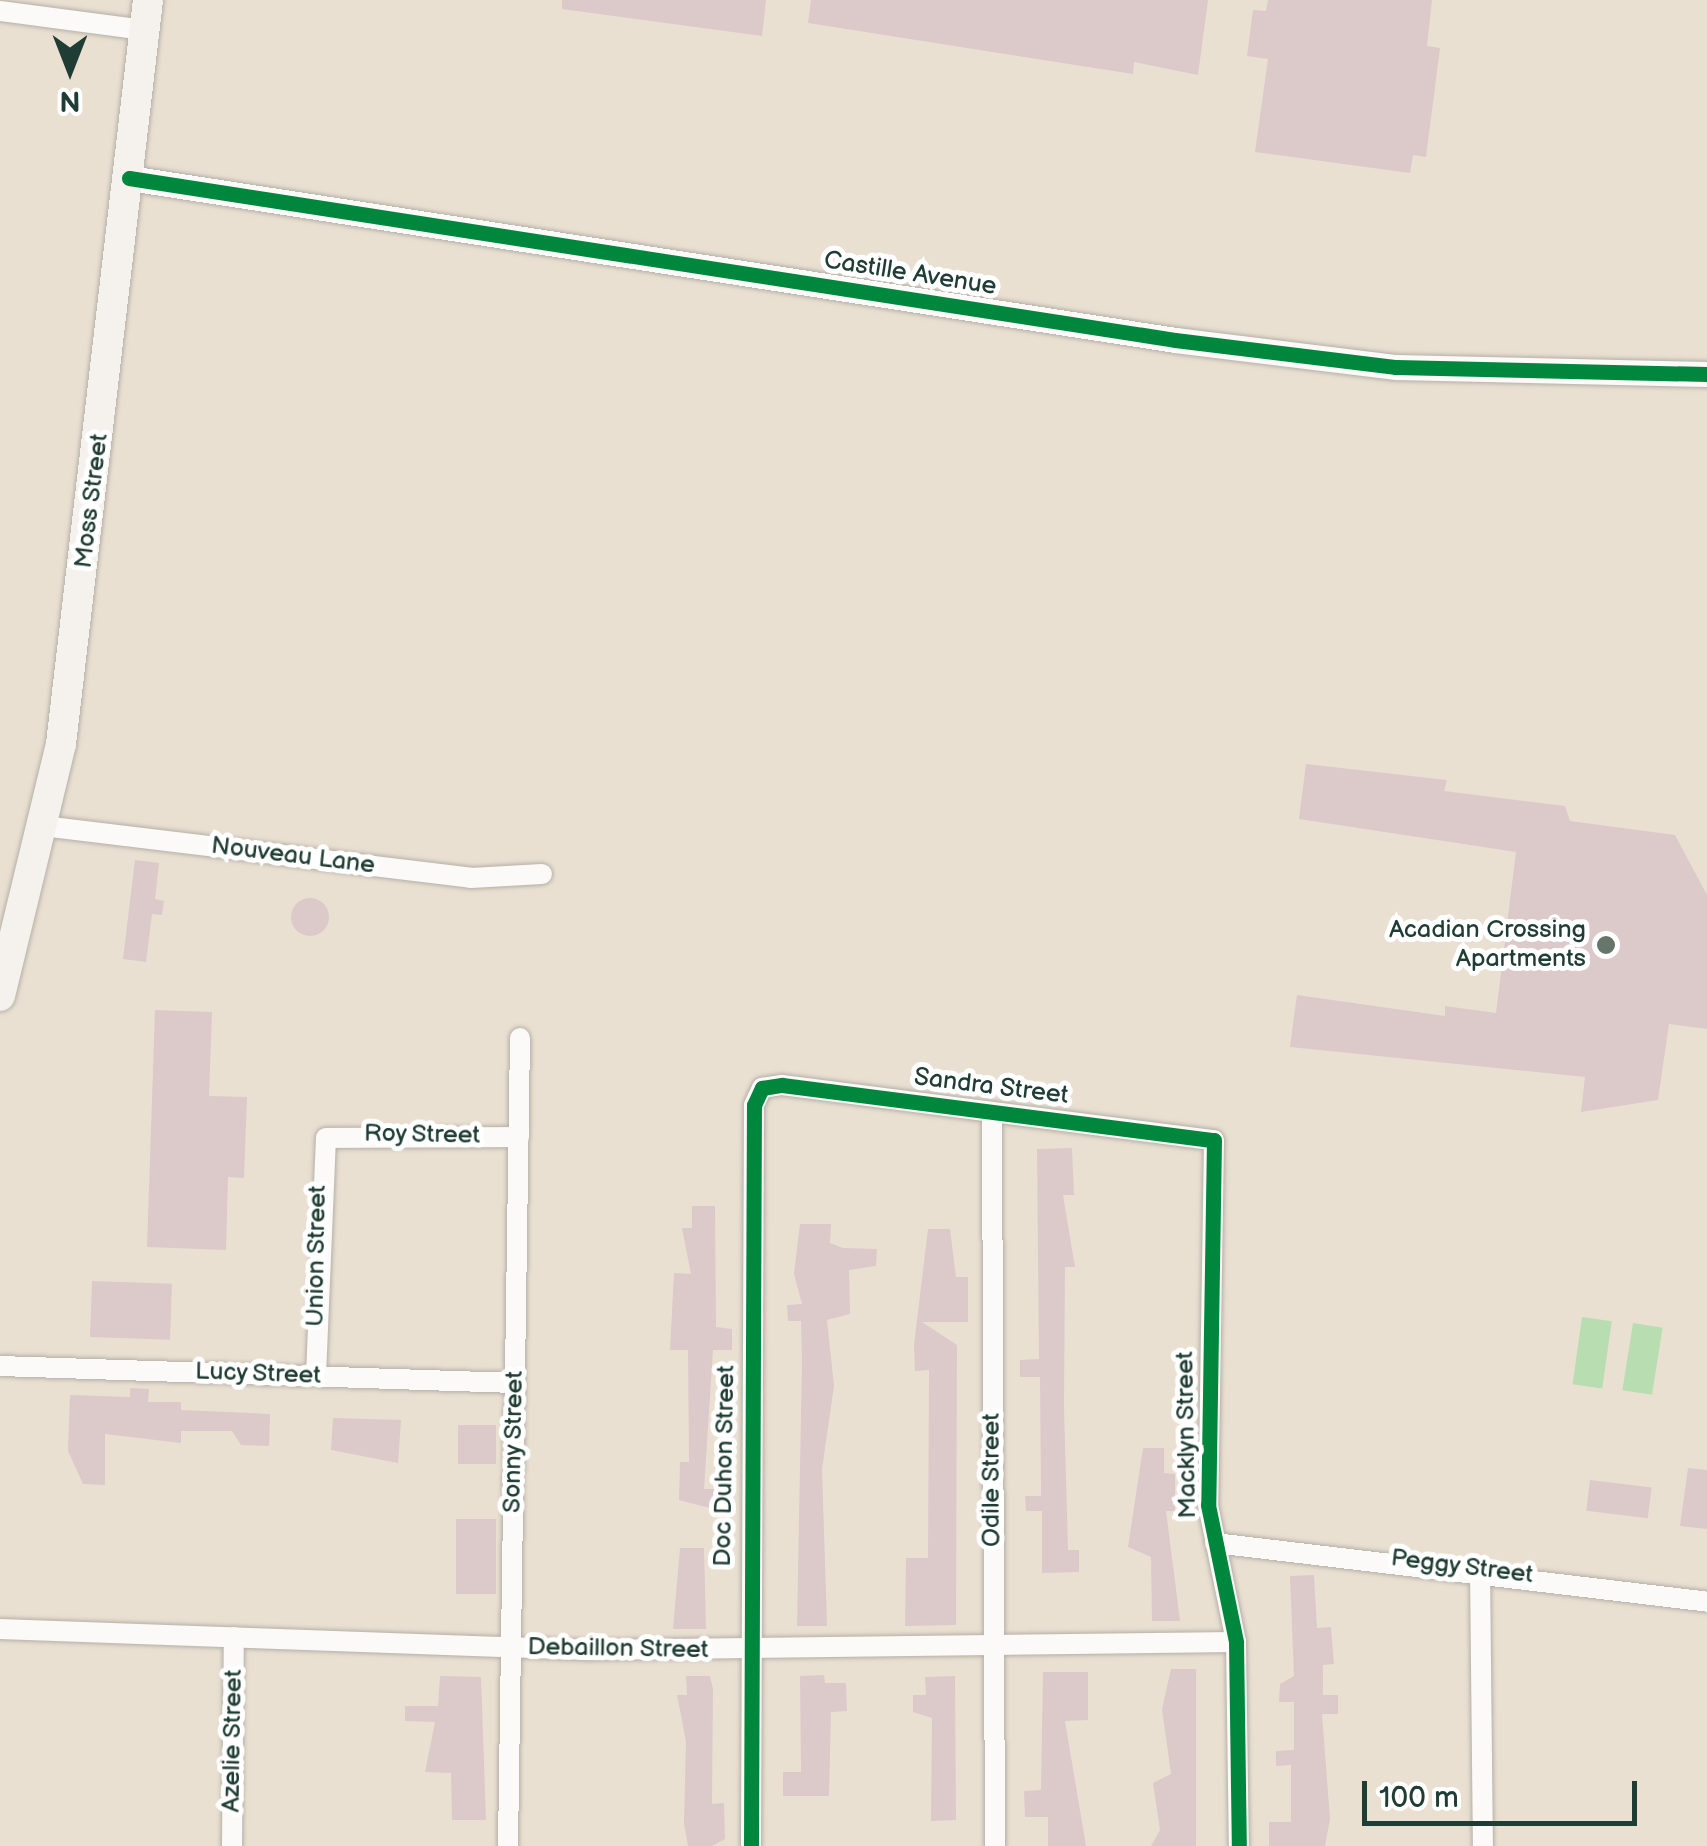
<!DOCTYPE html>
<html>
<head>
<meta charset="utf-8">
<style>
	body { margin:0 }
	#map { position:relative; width:1707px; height:1846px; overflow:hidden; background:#eae0d2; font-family:"Balsamiq Sans",sans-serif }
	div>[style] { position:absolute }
	.green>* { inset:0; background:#b7ddb1; transform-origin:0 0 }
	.building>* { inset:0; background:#dcc9ca; transform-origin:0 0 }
	.round { border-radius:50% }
	.roads { filter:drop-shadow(0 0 2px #b4b0a7) drop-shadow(0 0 2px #b4b0a7) }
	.minor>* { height:20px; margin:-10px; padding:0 10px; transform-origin:10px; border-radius:10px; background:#fcfaf8 }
	.tertiary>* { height:25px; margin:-12.5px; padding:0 12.5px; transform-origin:12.5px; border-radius:12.5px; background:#fcfaf8 }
	.secondary>* { height:30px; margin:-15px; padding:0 15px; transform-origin:15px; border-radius:15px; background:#f5f2ed }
	.cycleway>* { height:15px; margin:-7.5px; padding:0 7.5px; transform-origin:7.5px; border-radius:7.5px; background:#00873e }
	.dots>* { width:28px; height:28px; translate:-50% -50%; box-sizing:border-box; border:5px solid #fff; border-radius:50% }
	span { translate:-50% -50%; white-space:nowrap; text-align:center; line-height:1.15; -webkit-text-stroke:10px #fff; paint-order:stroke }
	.street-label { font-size:25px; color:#1f3d34 }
	.poi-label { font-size:25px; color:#1f3d34 }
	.right { translate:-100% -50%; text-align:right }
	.north { position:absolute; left:20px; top:20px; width:100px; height:100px; -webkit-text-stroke:8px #fff; paint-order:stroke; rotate:180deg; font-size:28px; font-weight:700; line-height:40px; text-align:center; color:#1f3d34 }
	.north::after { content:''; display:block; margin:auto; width:35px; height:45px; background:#1f3d34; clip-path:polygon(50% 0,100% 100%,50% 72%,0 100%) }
	.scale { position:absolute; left:1362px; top:1781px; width:275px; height:45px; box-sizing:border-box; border:5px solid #1f3d34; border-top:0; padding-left:12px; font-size:30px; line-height:35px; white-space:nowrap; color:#1f3d34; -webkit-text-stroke:8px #fff; paint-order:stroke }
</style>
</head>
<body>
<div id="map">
	<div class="green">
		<div style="left:1582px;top:1317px;width:30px;height:68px;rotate:8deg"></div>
		<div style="left:1633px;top:1323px;width:30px;height:68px;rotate:9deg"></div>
	</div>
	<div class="building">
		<div style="clip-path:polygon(562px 0,766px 0,762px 36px,562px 9px)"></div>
		<div style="clip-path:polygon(811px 0,1208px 0,1198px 75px,1134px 62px,1133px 74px,808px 23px)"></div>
		<div style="clip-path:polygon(1268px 0,1432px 0,1427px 46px,1440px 48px,1426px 157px,1413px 155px,1410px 173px,1255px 152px,1268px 59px,1247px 56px,1253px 10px,1266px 11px)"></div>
		<div style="clip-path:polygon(1306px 764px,1447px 780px,1444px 791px,1565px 806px,1570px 821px,1675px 835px,1707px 895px,1707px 1029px,1669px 1024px,1658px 1100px,1581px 1112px,1585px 1077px,1290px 1047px,1297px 995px,1445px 1016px,1445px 1006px,1496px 1013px,1516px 852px,1299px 819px)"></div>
		<div style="clip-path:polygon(135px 860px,159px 863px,155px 899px,164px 901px,162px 915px,152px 914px,146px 962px,123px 959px)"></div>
		<div class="round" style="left:291px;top:898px;width:38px;height:38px"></div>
		<div style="clip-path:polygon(155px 1010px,212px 1012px,209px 1096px,247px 1097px,244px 1178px,228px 1177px,226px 1250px,147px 1247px)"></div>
		<div style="clip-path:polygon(1072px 1148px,1074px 1195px,1063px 1195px,1075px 1267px,1065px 1267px,1064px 1408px,1068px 1550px,1079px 1550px,1079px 1572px,1042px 1573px,1042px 1511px,1026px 1511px,1025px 1496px,1041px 1496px,1040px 1377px,1020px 1377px,1020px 1360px,1039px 1359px,1037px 1149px)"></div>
		<div style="clip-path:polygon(692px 1206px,715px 1206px,716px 1327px,732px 1329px,732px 1350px,713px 1350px,704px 1489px,717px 1489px,717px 1510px,679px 1500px,680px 1462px,689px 1462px,688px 1350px,670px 1350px,674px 1273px,691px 1274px,682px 1228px,692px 1228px)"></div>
		<div style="clip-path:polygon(800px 1224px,831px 1224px,830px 1243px,843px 1248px,877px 1249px,876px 1266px,849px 1270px,850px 1314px,827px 1320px,834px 1386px,822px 1469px,827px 1626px,797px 1626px,802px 1361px,801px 1321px,788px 1321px,787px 1305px,802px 1304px,794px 1274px)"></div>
		<div style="clip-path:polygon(928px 1229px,950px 1229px,956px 1277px,968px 1277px,968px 1322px,922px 1322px,957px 1345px,956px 1625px,905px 1626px,906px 1558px,928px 1558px,929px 1370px,915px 1371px,914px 1345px)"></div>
		<div style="left:92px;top:1281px;width:80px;height:56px;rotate:2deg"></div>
		<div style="clip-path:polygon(130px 1388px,149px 1389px,148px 1402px,181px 1402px,181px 1410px,270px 1414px,269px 1446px,241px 1445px,232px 1431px,181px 1431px,181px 1443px,105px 1434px,105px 1485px,83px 1484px,68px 1451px,70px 1395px,130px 1397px)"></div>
		<div style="clip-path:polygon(333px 1418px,401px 1420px,398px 1463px,331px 1450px)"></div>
		<div style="left:458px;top:1425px;width:38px;height:39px"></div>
		<div style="clip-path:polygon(1143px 1448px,1164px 1448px,1164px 1473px,1175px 1474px,1175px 1511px,1166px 1511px,1180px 1621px,1152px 1621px,1151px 1557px,1128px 1547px)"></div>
		<div style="clip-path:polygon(1688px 1468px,1707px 1470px,1707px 1529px,1680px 1526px)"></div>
		<div style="left:1590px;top:1480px;width:62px;height:31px;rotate:7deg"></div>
		<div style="left:456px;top:1519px;width:40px;height:75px"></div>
		<div style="clip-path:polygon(680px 1548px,704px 1548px,706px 1629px,673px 1629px)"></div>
		<div style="clip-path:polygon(1314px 1575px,1317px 1628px,1331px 1627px,1334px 1664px,1323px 1665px,1323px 1695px,1338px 1695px,1338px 1714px,1322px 1714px,1330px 1819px,1325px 1846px,1269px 1846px,1269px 1822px,1291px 1822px,1291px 1765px,1276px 1766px,1276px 1751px,1294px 1750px,1294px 1702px,1279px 1702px,1280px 1684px,1294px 1676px,1290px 1576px)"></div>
		<div style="clip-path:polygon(1171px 1669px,1196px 1669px,1196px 1846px,1151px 1846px,1160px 1830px,1153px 1783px,1171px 1774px,1162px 1709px)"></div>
		<div style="clip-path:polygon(1043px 1672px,1088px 1672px,1088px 1720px,1065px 1721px,1086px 1846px,1048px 1846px,1048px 1817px,1025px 1817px,1024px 1791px,1041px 1790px)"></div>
		<div style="clip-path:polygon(824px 1675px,825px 1683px,846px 1683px,847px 1711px,831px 1712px,829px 1796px,783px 1796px,783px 1772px,801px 1772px,800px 1676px)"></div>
		<div style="clip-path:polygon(440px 1676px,481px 1677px,486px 1820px,452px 1820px,451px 1773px,425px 1772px,435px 1722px,405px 1721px,405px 1706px,438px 1706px)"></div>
		<div style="clip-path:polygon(686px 1676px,710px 1676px,713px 1689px,712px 1804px,724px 1803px,725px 1839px,712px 1846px,688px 1846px,684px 1824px,686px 1741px,677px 1695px,687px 1695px)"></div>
		<div style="clip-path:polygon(955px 1676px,956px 1820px,931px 1821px,932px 1718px,913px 1712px,913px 1695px,926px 1695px,925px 1677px)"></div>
	</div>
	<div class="roads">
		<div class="minor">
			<div style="left:0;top:11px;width:145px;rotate:7.5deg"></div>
			<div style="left:43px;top:826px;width:431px;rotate:6.9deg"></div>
			<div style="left:471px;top:878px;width:71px;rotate:-3.2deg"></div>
			<div style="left:992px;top:1113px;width:733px;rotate:89.77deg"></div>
			<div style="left:0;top:1366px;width:515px;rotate:1.89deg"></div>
			<div style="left:316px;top:1376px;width:238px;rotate:-87.6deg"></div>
			<div style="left:326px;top:1138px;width:193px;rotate:-0.3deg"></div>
			<div style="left:1215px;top:1543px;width:496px;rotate:6.8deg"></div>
			<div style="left:1480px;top:1569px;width:277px;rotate:89.4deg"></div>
			<div style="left:0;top:1629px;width:588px;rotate:2.05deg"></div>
			<div style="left:588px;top:1650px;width:648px;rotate:-0.71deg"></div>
			<div style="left:232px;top:1846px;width:209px;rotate:-89.5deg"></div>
			<div style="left:508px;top:1846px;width:808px;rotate:-89.15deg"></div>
			<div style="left:751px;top:1846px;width:741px;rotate:-89.77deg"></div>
			<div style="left:754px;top:1105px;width:19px;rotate:-65deg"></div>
			<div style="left:762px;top:1088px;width:20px;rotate:-9deg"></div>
			<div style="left:782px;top:1085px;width:435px;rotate:7.3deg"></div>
			<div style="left:1214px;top:1140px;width:365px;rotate:90.9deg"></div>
			<div style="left:1208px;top:1505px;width:140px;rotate:78.4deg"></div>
			<div style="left:1236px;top:1642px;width:204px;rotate:89.2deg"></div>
		</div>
		<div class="tertiary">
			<div style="left:129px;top:178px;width:1058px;rotate:8.8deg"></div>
			<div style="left:1175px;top:340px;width:223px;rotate:7deg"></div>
			<div style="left:1396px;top:367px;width:311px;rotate:1.3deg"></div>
		</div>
		<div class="secondary">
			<div style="left:0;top:996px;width:259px;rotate:-76.4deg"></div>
			<div style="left:61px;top:744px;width:749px;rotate:-83.33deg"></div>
		</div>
	</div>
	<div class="cycleway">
		<div style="left:129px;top:178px;width:1058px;rotate:8.8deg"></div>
		<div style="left:1175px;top:340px;width:223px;rotate:7deg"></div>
		<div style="left:1396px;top:367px;width:311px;rotate:1.3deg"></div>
		<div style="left:751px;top:1846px;width:741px;rotate:-89.77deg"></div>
		<div style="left:754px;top:1105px;width:19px;rotate:-65deg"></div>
		<div style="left:762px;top:1088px;width:20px;rotate:-9deg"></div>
		<div style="left:782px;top:1085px;width:435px;rotate:7.3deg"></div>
		<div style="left:1214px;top:1140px;width:365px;rotate:90.9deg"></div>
		<div style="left:1208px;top:1505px;width:140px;rotate:78.4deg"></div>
		<div style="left:1236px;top:1642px;width:204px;rotate:89.2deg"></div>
	</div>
	<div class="dots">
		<div style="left:1606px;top:945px;background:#66766b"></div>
	</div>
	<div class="street-label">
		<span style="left:910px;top:274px;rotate:9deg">Castille Avenue</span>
		<span style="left:92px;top:501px;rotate:-83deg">Moss Street</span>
		<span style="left:293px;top:856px;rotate:7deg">Nouveau Lane</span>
		<span style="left:991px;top:1087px;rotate:7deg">Sandra Street</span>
		<span style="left:422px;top:1135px;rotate:1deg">Roy Street</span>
		<span style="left:317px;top:1256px;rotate:-89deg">Union Street</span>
		<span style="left:258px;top:1374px;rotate:2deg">Lucy Street</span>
		<span style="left:1187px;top:1435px;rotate:-91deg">Macklyn Street</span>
		<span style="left:514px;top:1442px;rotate:-89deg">Sonny Street</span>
		<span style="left:725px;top:1466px;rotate:-89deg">Doc Duhon Street</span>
		<span style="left:992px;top:1480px;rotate:-90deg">Odile Street</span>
		<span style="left:1462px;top:1567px;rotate:7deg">Peggy Street</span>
		<span style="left:618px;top:1649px;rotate:1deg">Debaillon Street</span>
		<span style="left:233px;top:1741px;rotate:-89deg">Azelie Street</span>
	</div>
	<div class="poi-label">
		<span class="right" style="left:1586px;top:945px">Acadian Crossing<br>Apartments</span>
	</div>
	<div class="north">N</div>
	<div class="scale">100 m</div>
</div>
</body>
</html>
